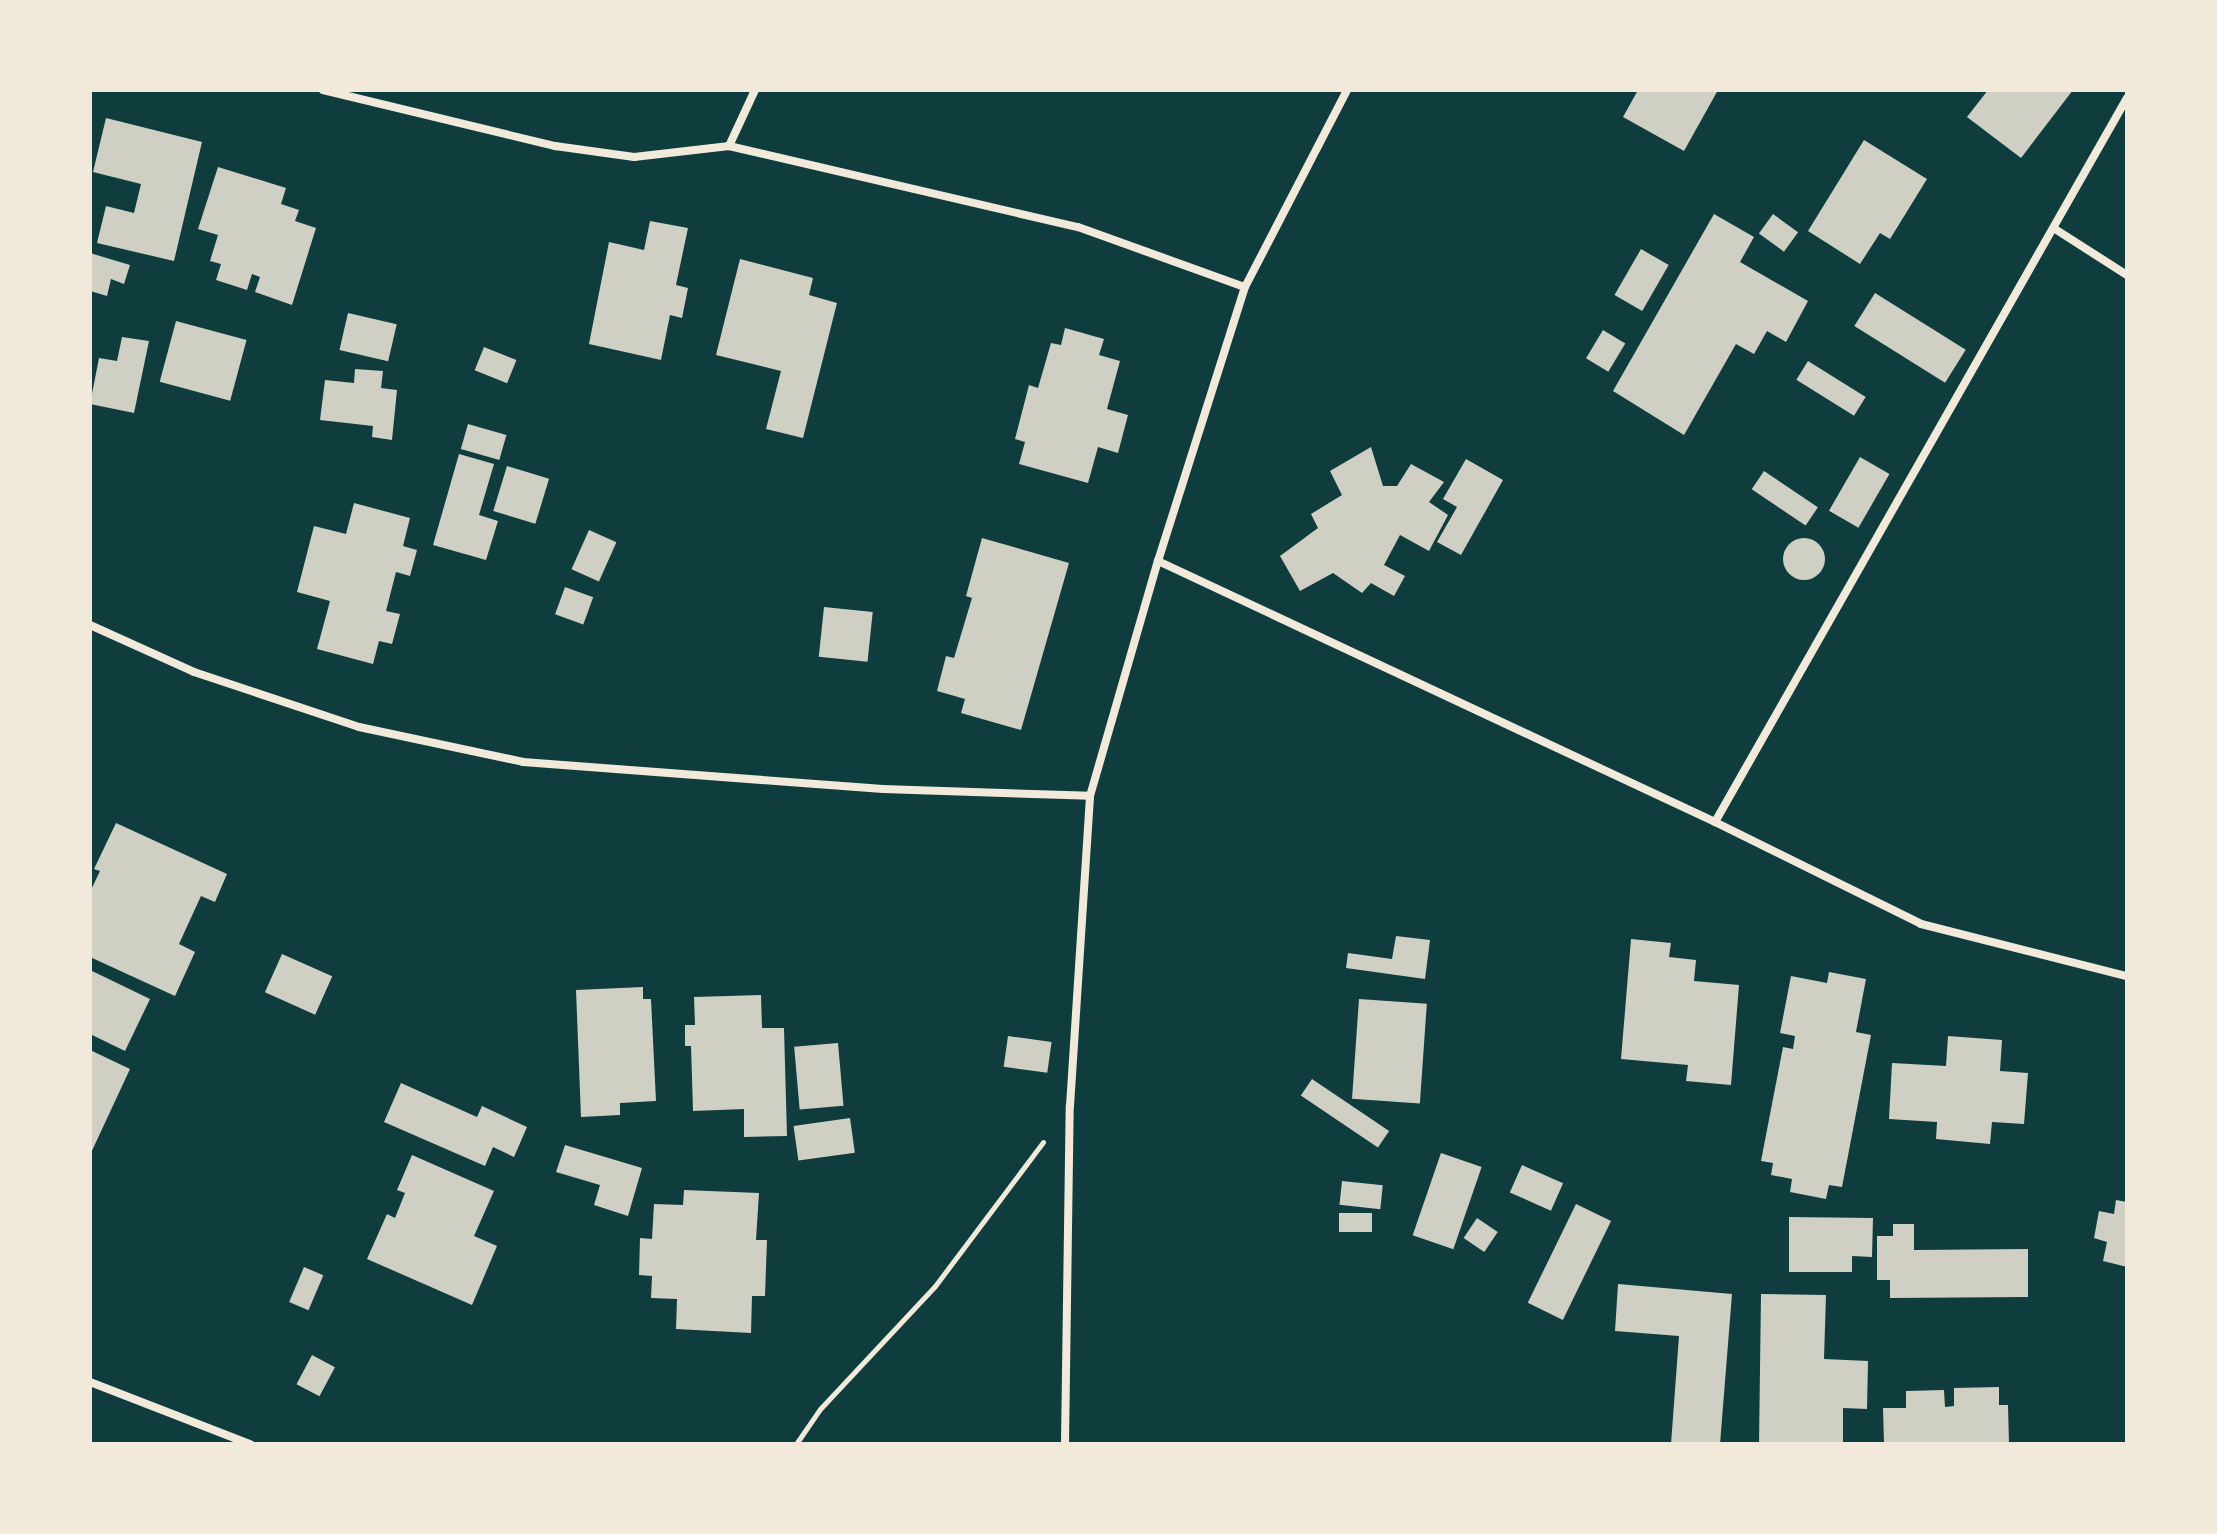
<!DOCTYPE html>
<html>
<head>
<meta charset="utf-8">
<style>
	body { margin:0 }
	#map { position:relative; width:2217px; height:1534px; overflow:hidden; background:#0f3d3e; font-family:Helvetica,sans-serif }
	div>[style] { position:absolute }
	.building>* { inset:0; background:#cfcfc3; transform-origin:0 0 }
	.round { border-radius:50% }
	.path>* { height:5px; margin:-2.5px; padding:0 2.5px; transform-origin:2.5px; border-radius:2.5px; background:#f1e9da }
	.minor>* { height:8px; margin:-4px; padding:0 4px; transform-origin:4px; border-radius:4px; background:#f1e9da }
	span { translate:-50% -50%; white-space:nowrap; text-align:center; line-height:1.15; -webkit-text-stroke:8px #f1e9da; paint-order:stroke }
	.frame { position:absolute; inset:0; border:92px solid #f1e9da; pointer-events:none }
</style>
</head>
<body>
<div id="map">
	<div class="building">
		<div style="clip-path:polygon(1638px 90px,1718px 90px,1684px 151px,1623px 117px)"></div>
		<div style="clip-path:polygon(1988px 90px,2073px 90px,2021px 158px,1967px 117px)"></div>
		<div style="clip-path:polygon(106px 118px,202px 142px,174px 261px,97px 243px,106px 206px,134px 213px,141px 184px,93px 172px)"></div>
		<div style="clip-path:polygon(1864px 140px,1927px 179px,1890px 239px,1880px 233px,1860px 264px,1808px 231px)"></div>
		<div style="clip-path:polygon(218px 167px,286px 188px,281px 204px,299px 210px,295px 221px,316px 228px,292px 305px,255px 292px,260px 277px,252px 274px,247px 290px,216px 280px,221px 264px,210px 261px,218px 235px,198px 229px)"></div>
		<div style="clip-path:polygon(1714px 214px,1754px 237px,1740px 262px,1808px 301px,1786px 342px,1767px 331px,1754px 354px,1736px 344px,1684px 435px,1613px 391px)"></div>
		<div style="left:1773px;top:214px;width:31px;height:24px;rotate:36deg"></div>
		<div style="clip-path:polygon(650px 221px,688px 228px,676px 285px,688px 288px,682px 318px,670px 315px,661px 360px,589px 344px,609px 242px,644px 250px)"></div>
		<div style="left:1641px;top:249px;width:32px;height:53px;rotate:30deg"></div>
		<div style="clip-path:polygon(90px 253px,130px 265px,124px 284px,111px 279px,107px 296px,90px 291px)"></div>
		<div style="clip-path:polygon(740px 259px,813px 278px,809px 295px,837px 303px,803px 438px,766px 429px,781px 371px,716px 355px)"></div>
		<div style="left:1875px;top:293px;width:107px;height:39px;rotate:32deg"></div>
		<div style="left:348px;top:313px;width:50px;height:38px;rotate:13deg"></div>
		<div style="left:176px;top:321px;width:73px;height:63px;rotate:15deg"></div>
		<div style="clip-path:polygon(1065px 328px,1104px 339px,1099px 355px,1120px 361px,1107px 409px,1128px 415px,1118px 453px,1098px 447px,1088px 483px,1019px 464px,1025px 442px,1015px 439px,1029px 385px,1038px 388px,1051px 343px,1061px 345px)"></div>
		<div style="left:1603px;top:330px;width:26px;height:33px;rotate:31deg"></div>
		<div style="clip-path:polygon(122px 337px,149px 341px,134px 413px,90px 404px,99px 358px,117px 361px)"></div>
		<div style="left:484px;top:347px;width:35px;height:25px;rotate:22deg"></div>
		<div style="left:1808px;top:361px;width:68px;height:22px;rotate:32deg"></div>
		<div style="clip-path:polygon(355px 369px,383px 371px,381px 388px,397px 390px,392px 440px,372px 437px,373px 426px,320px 420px,325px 380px,354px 383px)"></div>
		<div style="left:468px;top:424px;width:40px;height:26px;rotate:16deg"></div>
		<div style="clip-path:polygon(1371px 447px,1383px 486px,1397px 486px,1411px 464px,1444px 482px,1429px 502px,1448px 515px,1429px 551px,1400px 535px,1384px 565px,1405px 576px,1394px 596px,1371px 583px,1362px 593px,1333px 573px,1300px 591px,1280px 556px,1318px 528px,1311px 514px,1342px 495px,1330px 471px)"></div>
		<div style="clip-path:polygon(459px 454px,494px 464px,479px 515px,498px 521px,486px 560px,433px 545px)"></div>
		<div style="left:1860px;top:457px;width:34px;height:62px;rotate:30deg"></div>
		<div style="clip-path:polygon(1466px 459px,1503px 480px,1461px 555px,1437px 542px,1457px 507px,1443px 499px)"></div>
		<div style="left:507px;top:466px;width:44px;height:47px;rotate:17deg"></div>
		<div style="left:1764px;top:471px;width:65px;height:22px;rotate:34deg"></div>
		<div style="clip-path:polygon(354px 503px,410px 518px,403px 546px,417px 550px,410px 576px,396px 572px,386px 611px,400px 614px,392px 644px,379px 641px,373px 664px,317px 649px,330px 601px,297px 592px,314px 526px,346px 534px)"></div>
		<div style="left:589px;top:530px;width:30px;height:43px;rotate:24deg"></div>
		<div style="clip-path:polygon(982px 538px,1069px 563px,1021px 730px,961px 713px,965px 699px,937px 691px,946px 656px,954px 658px,972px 598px,966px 596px)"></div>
		<div class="round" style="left:1783px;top:538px;width:42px;height:42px"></div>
		<div style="left:565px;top:587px;width:30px;height:29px;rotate:20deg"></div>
		<div style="left:824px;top:607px;width:49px;height:50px;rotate:6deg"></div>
		<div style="clip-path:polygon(116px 823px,227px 874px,215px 902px,201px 896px,179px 944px,195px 952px,175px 996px,90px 957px,90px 892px,100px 871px,94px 869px)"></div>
		<div style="clip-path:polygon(1396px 936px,1430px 940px,1425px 979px,1346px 968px,1348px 953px,1392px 959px)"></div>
		<div style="clip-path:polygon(1631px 939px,1671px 943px,1669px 957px,1696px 960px,1694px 981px,1739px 985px,1731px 1085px,1686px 1081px,1688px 1065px,1621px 1059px)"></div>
		<div style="left:282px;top:954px;width:55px;height:42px;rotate:24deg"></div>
		<div style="clip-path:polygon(90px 970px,150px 999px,125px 1051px,90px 1034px)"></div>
		<div style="clip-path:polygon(1829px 972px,1866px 979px,1856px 1032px,1871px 1035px,1842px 1187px,1829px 1185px,1826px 1199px,1790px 1192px,1792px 1179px,1771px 1175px,1773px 1163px,1761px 1161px,1783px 1047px,1793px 1049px,1795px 1036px,1780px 1033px,1791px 976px,1827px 983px)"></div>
		<div style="clip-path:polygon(643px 987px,643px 999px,651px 999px,656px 1101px,620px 1103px,620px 1115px,581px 1117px,576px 990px)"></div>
		<div style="clip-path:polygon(761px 995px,762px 1028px,784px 1028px,787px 1136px,744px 1137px,744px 1109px,693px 1111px,691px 1046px,685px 1046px,685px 1025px,695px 1025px,694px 997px)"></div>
		<div style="left:1359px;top:999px;width:68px;height:100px;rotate:4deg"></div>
		<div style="left:1008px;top:1036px;width:44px;height:31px;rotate:8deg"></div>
		<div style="clip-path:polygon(1948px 1036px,2002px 1040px,2000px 1071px,2028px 1073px,2024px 1124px,1992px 1122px,1990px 1144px,1936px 1139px,1937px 1122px,1889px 1119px,1892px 1063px,1946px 1066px)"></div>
		<div style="left:838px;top:1043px;width:63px;height:44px;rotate:85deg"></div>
		<div style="clip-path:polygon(90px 1050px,130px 1069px,90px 1155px)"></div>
		<div style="left:1312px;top:1079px;width:93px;height:20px;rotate:34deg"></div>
		<div style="clip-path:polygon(401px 1083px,477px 1117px,482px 1106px,527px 1127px,514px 1157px,493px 1147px,485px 1166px,384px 1122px)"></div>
		<div style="left:850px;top:1118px;width:35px;height:57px;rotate:82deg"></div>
		<div style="clip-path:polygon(565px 1145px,642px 1168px,628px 1216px,594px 1205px,600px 1185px,556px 1172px)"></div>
		<div style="left:1441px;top:1153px;width:43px;height:87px;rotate:19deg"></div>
		<div style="clip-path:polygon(412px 1155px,494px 1191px,474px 1236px,497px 1246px,472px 1305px,367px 1259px,387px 1214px,395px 1218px,405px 1193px,397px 1190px)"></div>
		<div style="left:1522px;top:1165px;width:45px;height:30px;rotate:24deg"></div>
		<div style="left:1342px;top:1181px;width:41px;height:24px;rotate:6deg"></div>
		<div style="clip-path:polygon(684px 1190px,759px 1193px,756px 1240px,767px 1240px,765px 1296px,752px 1296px,751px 1333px,676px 1329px,677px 1299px,651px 1298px,652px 1276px,639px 1275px,640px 1238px,652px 1239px,654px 1204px,683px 1205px)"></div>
		<div style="clip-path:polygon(2116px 1200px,2127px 1202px,2127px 1267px,2103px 1261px,2107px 1242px,2094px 1238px,2099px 1211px,2114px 1214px)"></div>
		<div style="left:1576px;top:1204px;width:39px;height:110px;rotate:26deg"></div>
		<div style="left:1339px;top:1213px;width:33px;height:19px"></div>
		<div style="clip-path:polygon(1789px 1217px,1873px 1218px,1872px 1257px,1852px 1256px,1852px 1272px,1789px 1272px)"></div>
		<div style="left:1477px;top:1218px;width:25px;height:24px;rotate:34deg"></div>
		<div style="clip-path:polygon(1893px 1224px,1914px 1224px,1914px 1250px,2028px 1249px,2028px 1297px,1890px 1298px,1890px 1280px,1877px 1280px,1877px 1236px,1893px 1236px)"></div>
		<div style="left:304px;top:1267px;width:21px;height:38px;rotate:23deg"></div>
		<div style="clip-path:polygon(1618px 1284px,1732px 1294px,1720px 1444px,1671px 1444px,1679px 1336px,1615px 1331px)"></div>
		<div style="clip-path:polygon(1761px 1294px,1826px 1295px,1824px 1359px,1868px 1361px,1867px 1409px,1843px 1408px,1843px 1444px,1759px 1444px)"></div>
		<div style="left:312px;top:1355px;width:26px;height:33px;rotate:28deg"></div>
		<div style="clip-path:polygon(1999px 1387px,1999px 1405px,2008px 1405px,2009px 1444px,1884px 1444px,1883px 1408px,1906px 1408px,1906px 1391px,1944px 1390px,1945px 1407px,1954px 1406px,1954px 1388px)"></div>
	</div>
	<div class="path">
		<div style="left:796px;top:1444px;width:42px;rotate:-55.6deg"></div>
		<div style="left:820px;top:1409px;width:168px;rotate:-46.9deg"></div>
		<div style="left:935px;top:1286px;width:180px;rotate:-53.1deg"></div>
	</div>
	<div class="minor">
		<div style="left:323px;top:90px;width:239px;rotate:13.6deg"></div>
		<div style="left:555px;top:146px;width:80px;rotate:7.9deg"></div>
		<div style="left:634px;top:157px;width:96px;rotate:-6.6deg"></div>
		<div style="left:729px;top:146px;width:62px;rotate:-65.1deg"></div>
		<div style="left:729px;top:146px;width:358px;rotate:13.1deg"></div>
		<div style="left:1078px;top:227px;width:177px;rotate:19.8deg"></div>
		<div style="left:2055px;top:229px;width:85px;rotate:32.6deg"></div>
		<div style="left:1158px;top:561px;width:615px;rotate:25.11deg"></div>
		<div style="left:1715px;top:822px;width:230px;rotate:26.3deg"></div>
		<div style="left:1921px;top:924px;width:212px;rotate:14.2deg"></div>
		<div style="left:90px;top:625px;width:114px;rotate:24.3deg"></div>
		<div style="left:194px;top:672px;width:174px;rotate:18.4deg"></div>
		<div style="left:359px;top:727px;width:168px;rotate:12deg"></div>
		<div style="left:523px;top:762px;width:361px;rotate:4.3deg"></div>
		<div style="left:883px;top:789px;width:207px;rotate:1.9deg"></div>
		<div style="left:1715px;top:822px;width:833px;rotate:-60.36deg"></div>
		<div style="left:90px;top:1382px;width:172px;rotate:21.2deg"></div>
		<div style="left:1065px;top:1444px;width:338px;rotate:-89.2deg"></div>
		<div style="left:1070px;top:1106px;width:311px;rotate:-86.3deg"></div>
		<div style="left:1090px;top:796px;width:245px;rotate:-73.9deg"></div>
		<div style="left:1158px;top:561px;width:287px;rotate:-72.4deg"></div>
		<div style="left:1245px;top:287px;width:222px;rotate:-62.6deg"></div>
	</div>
	<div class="frame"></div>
</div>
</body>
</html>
